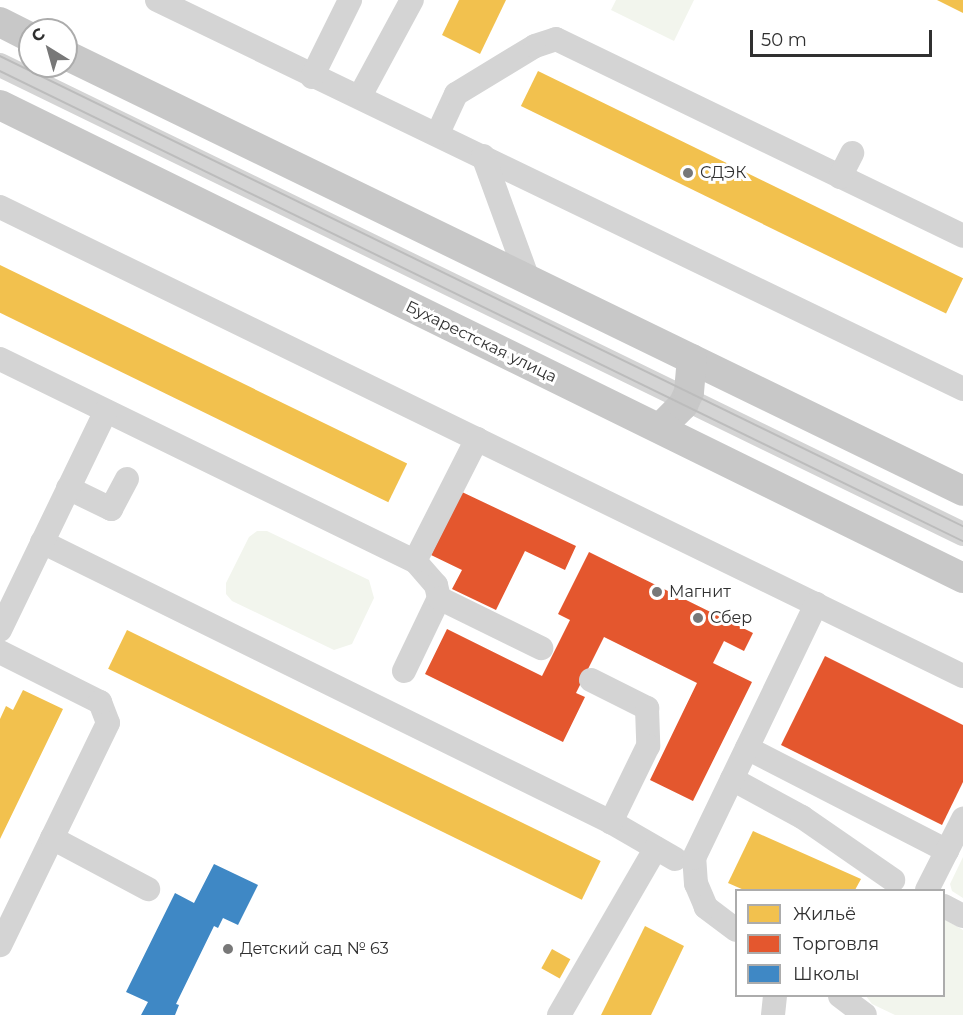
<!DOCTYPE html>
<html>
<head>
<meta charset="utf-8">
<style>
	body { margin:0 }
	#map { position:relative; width:963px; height:1015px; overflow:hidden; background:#fff; font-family:Montserrat,sans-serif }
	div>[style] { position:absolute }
	.green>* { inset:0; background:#f2f5ed }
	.homes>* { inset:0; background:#f2c14e; transform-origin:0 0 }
	.shops>* { inset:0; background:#e4572e }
	.schools>* { inset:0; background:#3f88c5 }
	.minor>* { height:24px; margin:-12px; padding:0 12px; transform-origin:12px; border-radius:12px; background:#d4d4d4 }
	.major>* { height:30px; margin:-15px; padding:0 15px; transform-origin:15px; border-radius:15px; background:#c8c8c8 }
	.tram>* { height:1.5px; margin:-0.75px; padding:0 0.75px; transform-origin:0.75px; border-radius:0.75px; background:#bcbcbc }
	.dots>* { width:16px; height:16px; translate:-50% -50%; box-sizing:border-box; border:3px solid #fff; border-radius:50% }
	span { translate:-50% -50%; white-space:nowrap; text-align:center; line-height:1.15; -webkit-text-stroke:6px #fff; paint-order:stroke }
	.poi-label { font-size:16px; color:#303030 }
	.left { translate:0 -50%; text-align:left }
	.street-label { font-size:16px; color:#303030 }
	.legend { position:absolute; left:735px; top:889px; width:210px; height:108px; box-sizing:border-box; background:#fff; border:2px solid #acacac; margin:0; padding:8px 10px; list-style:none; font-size:18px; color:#303030 }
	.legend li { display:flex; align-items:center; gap:12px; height:30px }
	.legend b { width:30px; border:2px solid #acacac }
	.north { position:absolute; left:18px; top:18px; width:60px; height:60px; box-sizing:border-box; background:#fff; border:2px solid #acacac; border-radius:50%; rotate:323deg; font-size:16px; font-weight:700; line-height:24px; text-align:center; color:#303030 }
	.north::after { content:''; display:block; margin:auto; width:21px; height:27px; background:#787878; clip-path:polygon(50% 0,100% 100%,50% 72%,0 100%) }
	.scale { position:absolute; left:750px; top:30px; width:182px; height:27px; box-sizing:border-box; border:3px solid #303030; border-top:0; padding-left:8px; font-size:18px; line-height:21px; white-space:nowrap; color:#303030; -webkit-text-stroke:4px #fff; paint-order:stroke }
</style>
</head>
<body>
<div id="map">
	<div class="green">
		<div style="clip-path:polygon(616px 0,694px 0,674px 41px,611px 10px)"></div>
		<div style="clip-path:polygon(257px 531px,267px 531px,369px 580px,374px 598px,352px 644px,334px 650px,232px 601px,226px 594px,226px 583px,249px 537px)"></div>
		<div style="clip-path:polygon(963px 857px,963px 898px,952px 891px,950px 884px)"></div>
		<div style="clip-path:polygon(944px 919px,963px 930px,963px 1015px,895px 1015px,872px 1004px,866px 996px,944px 996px)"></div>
	</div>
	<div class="homes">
		<div style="clip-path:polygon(459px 0,506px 0,480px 54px,442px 35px)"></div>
		<div style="clip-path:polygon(937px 0,963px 0,963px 13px)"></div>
		<div style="left:538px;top:71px;width:473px;height:39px;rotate:26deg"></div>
		<div style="left:0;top:265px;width:453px;height:43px;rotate:26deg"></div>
		<div style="left:127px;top:630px;width:527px;height:43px;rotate:26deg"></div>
		<div style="clip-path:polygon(23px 690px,63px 709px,0 839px,0 719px,6px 706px,13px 710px)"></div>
		<div style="clip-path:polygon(753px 831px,861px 879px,855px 890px,744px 890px,728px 883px)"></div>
		<div style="clip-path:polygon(645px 926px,684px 946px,651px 1015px,601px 1015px)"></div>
		<div style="left:552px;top:949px;width:21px;height:22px;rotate:29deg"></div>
	</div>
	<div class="shops">
		<div style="clip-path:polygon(462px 492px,576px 546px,565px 570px,525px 551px,496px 610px,452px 589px,462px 570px,431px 555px)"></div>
		<div style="clip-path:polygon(589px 552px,753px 633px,744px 651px,724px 641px,713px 663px,752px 682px,693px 801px,650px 780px,697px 683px,604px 637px,576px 693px,585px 697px,563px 742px,425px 674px,447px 629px,542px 676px,570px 620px,558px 614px)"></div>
		<div style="clip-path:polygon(825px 656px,963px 725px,963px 782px,942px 825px,781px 745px)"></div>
	</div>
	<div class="schools">
		<div style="clip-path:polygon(214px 864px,258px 885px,238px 925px,223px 918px,218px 928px,214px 926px,176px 1004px,179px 1005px,175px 1015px,141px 1015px,148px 1002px,126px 992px,175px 893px,194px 903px)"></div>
	</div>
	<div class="minor">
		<div style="left:157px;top:0;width:895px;rotate:25.76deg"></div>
		<div style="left:0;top:65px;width:1071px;rotate:25.97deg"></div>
		<div style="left:312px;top:77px;width:86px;rotate:-63.7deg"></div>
		<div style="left:360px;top:96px;width:109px;rotate:-61.6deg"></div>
		<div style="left:438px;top:133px;width:43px;rotate:-65.2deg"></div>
		<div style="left:456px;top:94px;width:92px;rotate:-31.3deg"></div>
		<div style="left:535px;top:46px;width:22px;rotate:-18deg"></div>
		<div style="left:556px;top:39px;width:452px;rotate:25.8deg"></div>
		<div style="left:483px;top:156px;width:131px;rotate:69.9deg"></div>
		<div style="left:840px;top:177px;width:27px;rotate:-63deg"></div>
		<div style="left:0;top:207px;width:1071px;rotate:25.97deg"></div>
		<div style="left:0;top:359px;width:462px;rotate:26deg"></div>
		<div style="left:415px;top:561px;width:32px;rotate:49deg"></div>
		<div style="left:436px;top:585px;width:13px;rotate:77deg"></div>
		<div style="left:439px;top:598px;width:81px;rotate:115.6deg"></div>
		<div style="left:68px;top:488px;width:48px;rotate:26deg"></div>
		<div style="left:111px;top:509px;width:34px;rotate:-62deg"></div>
		<div style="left:42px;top:542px;width:634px;rotate:26.2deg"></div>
		<div style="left:611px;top:822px;width:74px;rotate:30deg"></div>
		<div style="left:415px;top:561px;width:137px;rotate:-63.1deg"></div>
		<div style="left:439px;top:598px;width:114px;rotate:26.1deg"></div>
		<div style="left:0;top:630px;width:243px;rotate:-64.2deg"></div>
		<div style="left:0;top:652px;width:112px;rotate:26.6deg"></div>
		<div style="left:100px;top:702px;width:22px;rotate:69deg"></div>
		<div style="left:108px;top:723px;width:247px;rotate:115.9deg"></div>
		<div style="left:591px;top:680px;width:63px;rotate:26.6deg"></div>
		<div style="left:647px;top:708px;width:38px;rotate:88deg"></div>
		<div style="left:648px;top:746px;width:85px;rotate:116deg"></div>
		<div style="left:747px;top:748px;width:225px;rotate:27.2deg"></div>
		<div style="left:732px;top:779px;width:80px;rotate:28.5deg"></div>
		<div style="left:802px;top:817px;width:111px;rotate:34.7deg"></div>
		<div style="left:52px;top:838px;width:109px;rotate:28deg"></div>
		<div style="left:927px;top:890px;width:80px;rotate:-63.1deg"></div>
		<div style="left:944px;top:906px;width:21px;rotate:28deg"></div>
		<div style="left:736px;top:930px;width:38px;rotate:-143deg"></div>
		<div style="left:706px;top:907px;width:25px;rotate:-113deg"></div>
		<div style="left:696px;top:884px;width:26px;rotate:-94deg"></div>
		<div style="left:694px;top:858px;width:282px;rotate:-64.3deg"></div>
		<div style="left:840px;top:996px;width:31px;rotate:37deg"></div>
		<div style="left:559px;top:1015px;width:193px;rotate:-59.9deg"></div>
		<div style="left:773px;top:1015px;width:19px;rotate:-84deg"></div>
	</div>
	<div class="major">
		<div style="left:0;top:22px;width:34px;rotate:27deg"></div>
		<div style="left:66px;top:55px;width:997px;rotate:25.92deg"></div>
		<div style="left:0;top:105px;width:1073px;rotate:26.16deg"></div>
		<div style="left:660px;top:428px;width:33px;rotate:-45deg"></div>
		<div style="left:683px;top:405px;width:14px;rotate:-65deg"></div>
		<div style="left:689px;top:392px;width:33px;rotate:-85deg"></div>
	</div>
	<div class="tram">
		<div style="left:0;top:56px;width:1072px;rotate:26.02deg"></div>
		<div style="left:0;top:71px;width:1072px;rotate:26.02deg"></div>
	</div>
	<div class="dots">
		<div style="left:688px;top:173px;background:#787878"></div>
		<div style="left:657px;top:592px;background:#787878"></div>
		<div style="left:698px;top:618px;background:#787878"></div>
		<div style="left:228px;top:949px;background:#787878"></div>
	</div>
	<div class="poi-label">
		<span class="left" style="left:700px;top:173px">СДЭК</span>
		<span class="left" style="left:669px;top:592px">Магнит</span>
		<span class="left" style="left:710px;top:618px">Сбер</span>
		<span class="left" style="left:240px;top:949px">Детский сад № 63</span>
	</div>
	<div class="street-label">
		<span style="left:481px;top:342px;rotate:26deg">Бухарестская улица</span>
	</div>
	<ul class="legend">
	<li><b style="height:16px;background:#f2c14e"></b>Жильё</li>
	<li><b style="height:16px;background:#e4572e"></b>Торговля</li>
	<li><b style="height:16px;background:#3f88c5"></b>Школы</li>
	</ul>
	<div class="north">С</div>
	<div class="scale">50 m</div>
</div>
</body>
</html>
